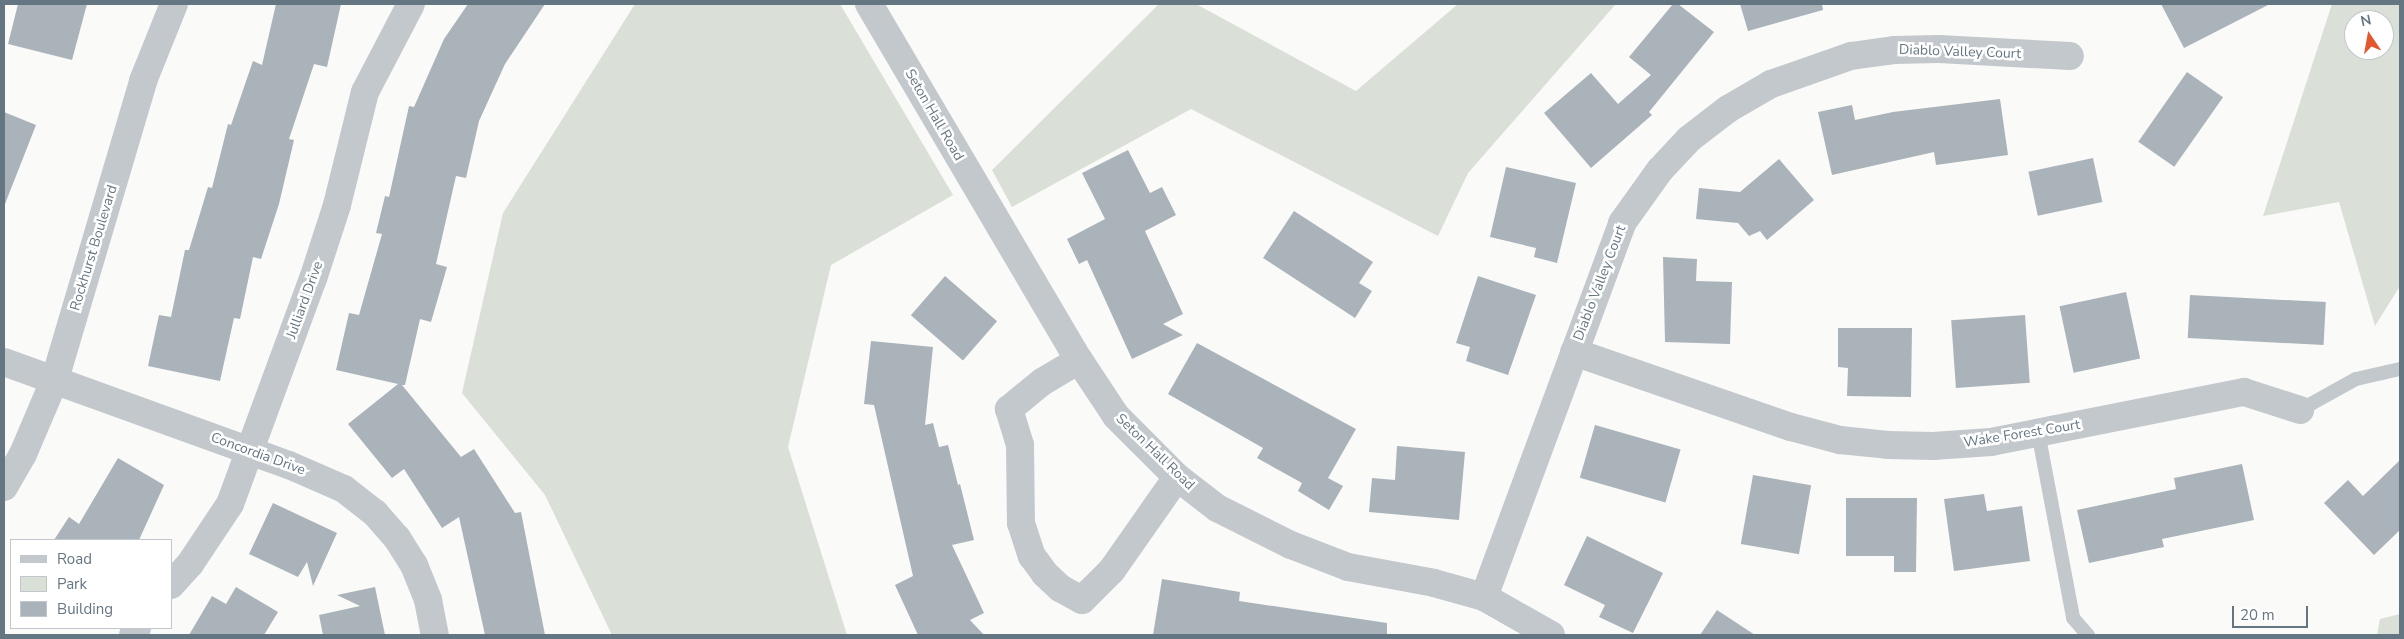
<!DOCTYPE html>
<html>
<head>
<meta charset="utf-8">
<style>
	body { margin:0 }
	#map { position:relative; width:2404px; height:639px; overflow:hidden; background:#fafaf8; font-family:"Nunito Sans",sans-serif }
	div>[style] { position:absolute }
	.green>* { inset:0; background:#dadfd7 }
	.building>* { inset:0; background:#aab3b9; transform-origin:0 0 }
	.service>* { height:14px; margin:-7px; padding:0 7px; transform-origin:7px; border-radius:7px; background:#c3c8cc }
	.minor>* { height:28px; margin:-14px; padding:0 14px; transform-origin:14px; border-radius:14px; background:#c3c8cc }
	span { translate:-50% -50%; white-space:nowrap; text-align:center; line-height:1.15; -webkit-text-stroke:5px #fff; paint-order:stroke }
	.street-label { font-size:14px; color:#657683 }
	.frame { position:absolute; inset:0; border:5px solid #657683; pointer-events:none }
	.legend { position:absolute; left:10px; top:539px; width:162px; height:90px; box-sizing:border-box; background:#fff; border:1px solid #c1c8cd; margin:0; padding:6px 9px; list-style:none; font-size:15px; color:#657683 }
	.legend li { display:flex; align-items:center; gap:10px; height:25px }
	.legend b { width:25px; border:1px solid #c1c8cd }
	.north { position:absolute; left:2344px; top:10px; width:50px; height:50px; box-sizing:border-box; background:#fff; border:1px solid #c1c8cd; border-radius:50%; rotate:348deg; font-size:14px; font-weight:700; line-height:20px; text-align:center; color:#657683 }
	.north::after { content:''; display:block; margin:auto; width:18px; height:22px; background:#e4572e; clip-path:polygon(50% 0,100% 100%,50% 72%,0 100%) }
	.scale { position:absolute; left:2232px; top:606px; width:76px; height:22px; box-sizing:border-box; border:2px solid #657683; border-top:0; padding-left:6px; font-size:15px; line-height:18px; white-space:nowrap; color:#657683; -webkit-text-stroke:4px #fff; paint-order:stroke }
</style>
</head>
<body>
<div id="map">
	<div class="green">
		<div style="clip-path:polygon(635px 4px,840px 4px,953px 195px,831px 265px,788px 447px,847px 635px,612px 635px,545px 495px,462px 393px,503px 213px)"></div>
		<div style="clip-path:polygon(1159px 4px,1196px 4px,1356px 91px,1458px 4px,1616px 4px,1468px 173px,1438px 236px,1191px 109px,1012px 207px,992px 170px)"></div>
		<div style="clip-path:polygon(evenodd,2332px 4px,2400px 4px,2400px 286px,2375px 326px,2339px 202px,2263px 216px,2332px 4px,2354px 20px,2384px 20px,2384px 50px,2354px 50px,2354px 20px)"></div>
		<div style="clip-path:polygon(2400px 614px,2400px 635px,2377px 635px,2380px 619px)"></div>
	</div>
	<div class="building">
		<div style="clip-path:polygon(18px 4px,87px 4px,72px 60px,8px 44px)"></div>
		<div style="clip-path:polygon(276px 4px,341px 4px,327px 67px,314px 64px,289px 139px,294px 140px,279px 204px,261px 259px,253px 257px,240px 319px,234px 318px,220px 381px,148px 366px,159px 315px,171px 317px,185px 250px,189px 250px,208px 187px,212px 188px,228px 124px,231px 125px,253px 61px,262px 65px)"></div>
		<div style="clip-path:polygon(468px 4px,545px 4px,505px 64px,479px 121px,466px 178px,456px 176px,436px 264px,447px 267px,431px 322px,420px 319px,405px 385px,402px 385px,461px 457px,474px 449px,515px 513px,521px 512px,545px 635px,485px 635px,459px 517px,442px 528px,404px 469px,392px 478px,348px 424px,398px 384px,336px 370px,349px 313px,359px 315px,382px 234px,376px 233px,385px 196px,389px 197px,409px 106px,414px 107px,444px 39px)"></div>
		<div style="clip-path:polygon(1673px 4px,1678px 4px,1714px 32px,1649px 112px,1652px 115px,1591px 168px,1544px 113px,1591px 73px,1618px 104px,1651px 75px,1629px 57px)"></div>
		<div style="clip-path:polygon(1740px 4px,1822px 4px,1823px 10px,1748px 31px)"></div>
		<div style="clip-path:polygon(2161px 4px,2270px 4px,2184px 48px)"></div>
		<div style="left:2187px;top:72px;width:44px;height:85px;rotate:35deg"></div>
		<div style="clip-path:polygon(2000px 99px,2008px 155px,1936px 165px,1934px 152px,1832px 175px,1818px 112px,1852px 105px,1855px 120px,1893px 112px)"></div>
		<div style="clip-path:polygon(4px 112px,36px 125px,5px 204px,4px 204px)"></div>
		<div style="clip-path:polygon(1128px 150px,1150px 193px,1162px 187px,1176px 215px,1145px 231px,1183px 314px,1163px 324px,1183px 335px,1132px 359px,1087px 260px,1079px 264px,1067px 239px,1105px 219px,1082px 173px)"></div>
		<div style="left:2093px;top:158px;width:45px;height:66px;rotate:78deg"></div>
		<div style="clip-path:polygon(1779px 159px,1814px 200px,1767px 240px,1760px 231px,1749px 236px,1738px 223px,1696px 219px,1699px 188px,1740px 192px)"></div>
		<div style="clip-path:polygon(1506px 167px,1576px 183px,1557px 263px,1534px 257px,1536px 248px,1490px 237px)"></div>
		<div style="clip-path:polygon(1294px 211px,1373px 262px,1359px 283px,1372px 291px,1355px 318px,1263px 258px)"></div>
		<div style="clip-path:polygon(1663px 257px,1697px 259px,1696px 281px,1732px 282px,1730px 344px,1665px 342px)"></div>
		<div style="left:945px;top:276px;width:69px;height:52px;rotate:41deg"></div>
		<div style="clip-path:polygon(1478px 276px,1536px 295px,1508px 375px,1466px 361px,1470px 347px,1456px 343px)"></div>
		<div style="left:2126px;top:292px;width:68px;height:68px;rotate:78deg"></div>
		<div style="left:2190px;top:295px;width:136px;height:43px;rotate:3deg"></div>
		<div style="left:2025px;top:315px;width:68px;height:74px;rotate:86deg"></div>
		<div style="clip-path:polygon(1838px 328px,1912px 328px,1911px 397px,1847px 396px,1848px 368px,1838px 367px)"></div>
		<div style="clip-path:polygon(871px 341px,933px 347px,925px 425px,933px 423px,939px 447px,948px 445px,958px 485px,960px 484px,974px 540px,952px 545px,984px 613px,970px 620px,984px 635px,918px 635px,895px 585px,913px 576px,874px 405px,864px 404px)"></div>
		<div style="clip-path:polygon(1197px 343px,1356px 429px,1328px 478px,1343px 486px,1329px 510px,1298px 491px,1302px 483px,1257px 458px,1263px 448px,1168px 394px)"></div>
		<div style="left:1595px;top:425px;width:89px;height:55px;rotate:16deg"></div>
		<div style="clip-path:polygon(1397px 446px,1465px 452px,1459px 520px,1369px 512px,1372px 478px,1395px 480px)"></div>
		<div style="clip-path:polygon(118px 458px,164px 485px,139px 540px,54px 540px,69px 517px,79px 524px)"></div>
		<div style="clip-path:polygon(2400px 460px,2400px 530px,2374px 555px,2324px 503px,2348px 480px,2363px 496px)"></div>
		<div style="clip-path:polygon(2242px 464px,2254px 520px,2162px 539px,2164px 547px,2089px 563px,2077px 510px,2176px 489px,2174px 478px)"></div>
		<div style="left:1753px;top:475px;width:59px;height:70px;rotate:10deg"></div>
		<div style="clip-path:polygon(1984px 494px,1987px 511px,2022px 506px,2030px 561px,1954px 571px,1944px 499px)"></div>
		<div style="clip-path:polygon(1846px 498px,1917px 498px,1916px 572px,1894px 572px,1894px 556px,1846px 556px)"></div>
		<div style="clip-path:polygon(273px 503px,337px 533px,313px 586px,307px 562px,298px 577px,249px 554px)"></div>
		<div style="clip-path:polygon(1587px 536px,1663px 573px,1633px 633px,1599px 617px,1605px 605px,1564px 585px)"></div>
		<div style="clip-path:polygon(1162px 579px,1240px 592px,1239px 601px,1387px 623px,1387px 635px,1153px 635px)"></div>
		<div style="clip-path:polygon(236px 587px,278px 612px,264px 635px,189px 635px,212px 596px,226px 604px)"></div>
		<div style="clip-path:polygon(375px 587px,385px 635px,323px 635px,319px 615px,360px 606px,337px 595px)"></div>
		<div style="clip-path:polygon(1717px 610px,1755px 635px,1700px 635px)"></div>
	</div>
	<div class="service">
		<div style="left:2300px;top:410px;width:64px;rotate:-29deg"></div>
		<div style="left:2356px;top:379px;width:45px;rotate:-12.8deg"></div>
		<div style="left:2038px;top:432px;width:189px;rotate:79.3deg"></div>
		<div style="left:2073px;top:618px;width:23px;rotate:49deg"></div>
	</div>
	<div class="minor">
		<div style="left:869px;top:4px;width:413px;rotate:59.5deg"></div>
		<div style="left:1079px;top:360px;width:67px;rotate:56.5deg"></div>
		<div style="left:1116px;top:416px;width:86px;rotate:45deg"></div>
		<div style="left:1177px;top:477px;width:51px;rotate:37.8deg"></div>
		<div style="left:1217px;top:508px;width:83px;rotate:26.6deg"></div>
		<div style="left:1291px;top:545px;width:61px;rotate:21.1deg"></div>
		<div style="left:1348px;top:567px;width:87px;rotate:10.5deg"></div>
		<div style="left:1434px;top:583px;width:52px;rotate:15.6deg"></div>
		<div style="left:1484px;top:597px;width:77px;rotate:29.6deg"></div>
		<div style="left:1574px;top:352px;width:230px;rotate:19.1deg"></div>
		<div style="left:1791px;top:427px;width:51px;rotate:14.9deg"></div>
		<div style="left:1840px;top:440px;width:48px;rotate:5.9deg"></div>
		<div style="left:1888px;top:445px;width:45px;rotate:1.3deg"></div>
		<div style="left:1933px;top:446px;width:58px;rotate:-3.9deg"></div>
		<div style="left:1991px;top:442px;width:258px;rotate:-11.2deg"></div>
		<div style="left:2244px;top:392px;width:59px;rotate:17.8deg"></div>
		<div style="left:1079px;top:360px;width:43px;rotate:149.3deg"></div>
		<div style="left:1042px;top:382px;width:43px;rotate:140.7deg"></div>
		<div style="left:1009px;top:409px;width:38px;rotate:73deg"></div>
		<div style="left:1020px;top:445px;width:78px;rotate:89.3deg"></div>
		<div style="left:1021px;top:523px;width:35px;rotate:72deg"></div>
		<div style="left:1032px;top:556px;width:22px;rotate:54deg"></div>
		<div style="left:1045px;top:574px;width:21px;rotate:43deg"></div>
		<div style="left:1060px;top:588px;width:25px;rotate:29deg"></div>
		<div style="left:1082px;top:600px;width:42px;rotate:-45deg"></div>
		<div style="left:1112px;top:570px;width:113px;rotate:-55deg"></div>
		<div style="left:4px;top:362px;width:303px;rotate:19.9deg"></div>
		<div style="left:289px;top:465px;width:60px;rotate:23.6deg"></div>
		<div style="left:344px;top:489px;width:39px;rotate:38deg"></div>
		<div style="left:375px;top:513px;width:33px;rotate:49deg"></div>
		<div style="left:397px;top:538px;width:32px;rotate:58deg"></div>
		<div style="left:414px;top:565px;width:38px;rotate:68deg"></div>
		<div style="left:428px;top:600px;width:36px;rotate:79deg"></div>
		<div style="left:4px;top:487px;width:38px;rotate:-60deg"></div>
		<div style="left:23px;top:454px;width:82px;rotate:-66.9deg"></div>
		<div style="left:55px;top:379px;width:311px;rotate:-73.5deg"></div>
		<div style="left:143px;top:81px;width:83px;rotate:-68.1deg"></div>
		<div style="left:171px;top:585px;width:28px;rotate:-48deg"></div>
		<div style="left:190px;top:564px;width:72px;rotate:-56.3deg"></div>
		<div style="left:230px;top:504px;width:240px;rotate:-69.8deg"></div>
		<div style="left:313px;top:279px;width:78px;rotate:-72deg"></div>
		<div style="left:337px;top:205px;width:116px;rotate:-76.1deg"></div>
		<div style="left:365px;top:92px;width:99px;rotate:-62.4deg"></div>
		<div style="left:1484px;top:597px;width:399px;rotate:-69.7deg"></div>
		<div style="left:1622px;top:223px;width:65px;rotate:-54.4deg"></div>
		<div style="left:1660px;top:170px;width:42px;rotate:-46.9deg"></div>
		<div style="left:1689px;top:139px;width:49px;rotate:-37.6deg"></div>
		<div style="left:1728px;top:109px;width:50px;rotate:-30.2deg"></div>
		<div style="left:1771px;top:84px;width:85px;rotate:-19.3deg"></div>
		<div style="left:1851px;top:56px;width:43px;rotate:-7.9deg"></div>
		<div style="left:1894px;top:50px;width:45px;rotate:-1.3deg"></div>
		<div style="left:1939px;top:49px;width:131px;rotate:3.1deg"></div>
		<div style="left:133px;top:635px;width:8px;rotate:-60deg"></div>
	</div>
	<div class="street-label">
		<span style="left:1960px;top:52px;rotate:2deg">Diablo Valley Court</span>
		<span style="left:934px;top:115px;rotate:60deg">Seton Hall Road</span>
		<span style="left:94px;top:248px;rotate:-73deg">Rockhurst Boulevard</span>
		<span style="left:1600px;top:283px;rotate:-69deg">Diablo Valley Court</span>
		<span style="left:305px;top:300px;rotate:-70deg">Julliard Drive</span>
		<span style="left:2022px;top:434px;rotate:-9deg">Wake Forest Court</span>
		<span style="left:1155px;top:452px;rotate:44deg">Seton Hall Road</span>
		<span style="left:258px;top:454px;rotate:20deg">Concordia Drive</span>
	</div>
	<div class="frame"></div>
	<ul class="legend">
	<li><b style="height:6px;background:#c3c8cc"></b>Road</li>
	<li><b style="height:14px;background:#dadfd7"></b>Park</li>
	<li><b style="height:14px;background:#aab3b9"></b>Building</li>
	</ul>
	<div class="north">N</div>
	<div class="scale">20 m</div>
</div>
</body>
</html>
